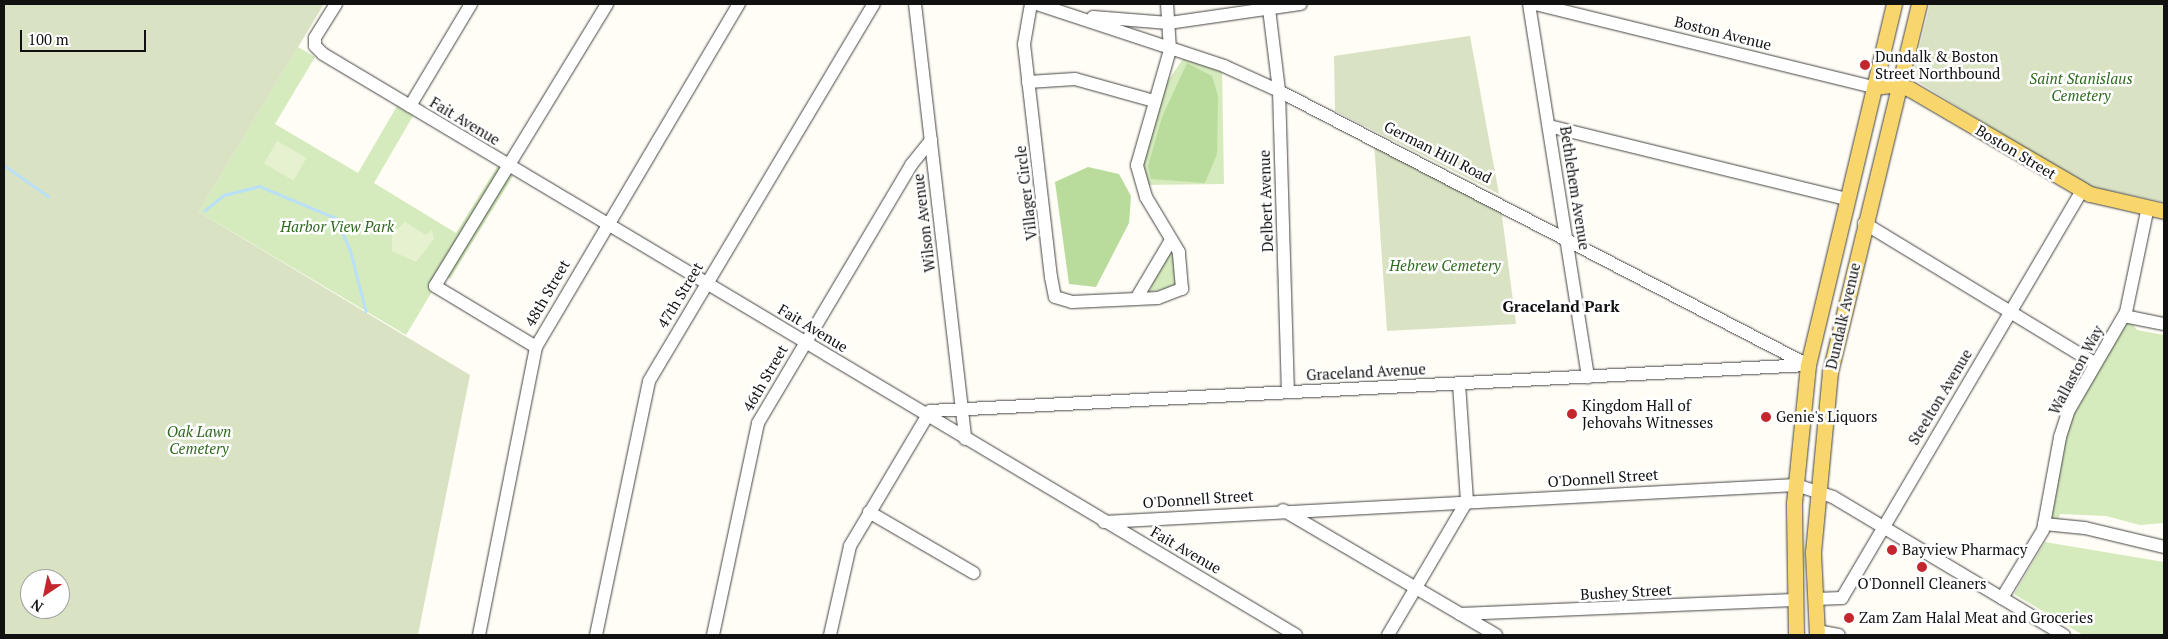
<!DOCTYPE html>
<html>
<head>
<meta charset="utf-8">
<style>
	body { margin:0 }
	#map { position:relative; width:2168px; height:639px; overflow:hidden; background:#fffdf5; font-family:"PT Serif",serif }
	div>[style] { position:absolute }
	.green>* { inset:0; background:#d5ebbd }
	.forest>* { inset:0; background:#b9dc9c }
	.cemetery>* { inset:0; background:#d9e3c4 }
	.pitch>* { inset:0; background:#e6f2cf; transform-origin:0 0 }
	.stream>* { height:2.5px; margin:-1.25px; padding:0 1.25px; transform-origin:1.25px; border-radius:1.25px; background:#b9e0f7 }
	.roads { filter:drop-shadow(0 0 1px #444) drop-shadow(0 0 1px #444) }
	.minor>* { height:12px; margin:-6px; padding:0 6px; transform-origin:6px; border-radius:6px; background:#fff }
	.major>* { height:15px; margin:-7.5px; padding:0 7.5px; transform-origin:7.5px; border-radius:7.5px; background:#f9d66b }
	.dots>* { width:14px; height:14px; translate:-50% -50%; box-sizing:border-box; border:2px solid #fff; border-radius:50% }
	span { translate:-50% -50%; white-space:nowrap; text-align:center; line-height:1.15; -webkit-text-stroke:5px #fff; paint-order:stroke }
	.street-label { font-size:15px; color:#111 }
	.poi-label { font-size:15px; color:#111 }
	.left { translate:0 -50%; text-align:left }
	.park-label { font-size:15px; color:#2f6b1f; font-style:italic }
	.neighbourhood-label { font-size:16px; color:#111; font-weight:700 }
	.frame { position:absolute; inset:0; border:5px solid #111; pointer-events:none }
	.north { position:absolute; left:20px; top:569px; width:50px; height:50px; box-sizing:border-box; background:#fff; border:1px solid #a0a0a0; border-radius:50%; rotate:214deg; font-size:14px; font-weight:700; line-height:20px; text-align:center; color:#111 }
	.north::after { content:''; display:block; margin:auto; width:18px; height:22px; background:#c4262e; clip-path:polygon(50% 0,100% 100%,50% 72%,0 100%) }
	.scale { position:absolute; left:20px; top:30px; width:126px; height:22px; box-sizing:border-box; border:2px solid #111; border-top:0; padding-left:6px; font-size:15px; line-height:18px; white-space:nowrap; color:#111; -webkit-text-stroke:4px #fff; paint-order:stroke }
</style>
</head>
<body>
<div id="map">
	<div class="green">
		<div style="clip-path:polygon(298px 47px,315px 57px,275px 124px,358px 173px,397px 106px,413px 116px,374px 183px,456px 233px,497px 167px,513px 176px,450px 279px,437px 271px,428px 287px,433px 290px,406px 335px,199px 212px)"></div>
		<div style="clip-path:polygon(1183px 59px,1222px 70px,1224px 184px,1144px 185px,1142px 158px,1167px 82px)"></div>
		<div style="clip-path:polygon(1170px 254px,1175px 257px,1177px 287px,1149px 292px,1165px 255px)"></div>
		<div style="clip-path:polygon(2129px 320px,2137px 330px,2164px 335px,2164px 523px,2140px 525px,2106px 516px,2060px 514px,2058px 520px,2051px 520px,2066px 433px,2084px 388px,2124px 321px)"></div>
		<div style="clip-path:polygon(2045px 542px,2164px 562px,2164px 635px,2083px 635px,2014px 594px)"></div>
	</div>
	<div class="forest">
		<div style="clip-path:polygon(1187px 63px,1212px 76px,1218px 96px,1217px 154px,1205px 183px,1151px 179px,1148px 166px,1162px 117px)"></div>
		<div style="clip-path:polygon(1088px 167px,1119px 174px,1131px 196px,1129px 223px,1096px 287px,1069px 284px,1055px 182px)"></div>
	</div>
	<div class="cemetery">
		<div style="clip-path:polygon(evenodd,4px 4px,324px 4px,199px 212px,470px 375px,418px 635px,4px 635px,4px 4px,30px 579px,60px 579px,60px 609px,30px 609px,30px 579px)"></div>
		<div style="clip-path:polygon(1930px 4px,2164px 4px,2164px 202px,2083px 185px,1912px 78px)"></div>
		<div style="clip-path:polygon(1469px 36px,1470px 36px,1499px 194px,1335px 111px,1334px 56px)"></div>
		<div style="clip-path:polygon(1374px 142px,1501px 208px,1516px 324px,1387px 331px)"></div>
	</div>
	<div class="pitch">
		<div style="left:277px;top:141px;width:34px;height:26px;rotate:30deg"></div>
		<div style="clip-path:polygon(405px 222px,426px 235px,432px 230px,434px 239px,416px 262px,392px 251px,392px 234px)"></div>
	</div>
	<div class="stream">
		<div style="left:4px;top:165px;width:54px;rotate:35.2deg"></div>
		<div style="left:204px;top:211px;width:26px;rotate:-39deg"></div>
		<div style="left:224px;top:195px;width:36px;rotate:-14deg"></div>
		<div style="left:259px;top:186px;width:83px;rotate:22.6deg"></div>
		<div style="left:336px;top:218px;width:34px;rotate:66deg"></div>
		<div style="left:350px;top:249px;width:64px;rotate:75.5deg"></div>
	</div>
	<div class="roads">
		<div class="minor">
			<div style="left:336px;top:4px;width:40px;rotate:122deg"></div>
			<div style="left:315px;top:38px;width:8px;rotate:90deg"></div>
			<div style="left:315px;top:46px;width:11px;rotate:45deg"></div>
			<div style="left:323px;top:54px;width:1133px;rotate:30.84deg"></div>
			<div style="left:915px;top:4px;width:438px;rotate:83.4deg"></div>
			<div style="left:1031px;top:4px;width:41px;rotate:99.9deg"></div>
			<div style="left:1024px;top:44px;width:235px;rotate:83.4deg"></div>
			<div style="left:1051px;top:277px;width:20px;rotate:79deg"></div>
			<div style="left:1055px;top:297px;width:18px;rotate:16deg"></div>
			<div style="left:1072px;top:302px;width:86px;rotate:-2.7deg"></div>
			<div style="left:1158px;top:298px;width:26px;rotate:-21deg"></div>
			<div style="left:1182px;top:289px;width:37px;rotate:-95deg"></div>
			<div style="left:1179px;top:252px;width:64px;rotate:-121deg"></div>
			<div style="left:1146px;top:197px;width:33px;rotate:-106deg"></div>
			<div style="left:1137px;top:165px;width:120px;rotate:-74deg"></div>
			<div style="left:1170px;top:50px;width:46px;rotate:-93.7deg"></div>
			<div style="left:1037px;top:4px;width:197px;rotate:18.3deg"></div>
			<div style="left:1224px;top:66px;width:60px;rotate:24.4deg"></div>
			<div style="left:1279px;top:91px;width:596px;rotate:27.38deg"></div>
			<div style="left:1529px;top:4px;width:378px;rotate:81deg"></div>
			<div style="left:1535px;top:4px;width:349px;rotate:13.8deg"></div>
			<div style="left:1269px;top:9px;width:83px;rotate:83deg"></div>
			<div style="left:1279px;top:91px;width:301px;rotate:88.3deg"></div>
			<div style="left:1093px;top:17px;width:76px;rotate:4.5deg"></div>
			<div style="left:1169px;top:23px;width:133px;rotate:-8.2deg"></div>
			<div style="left:1028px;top:82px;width:47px;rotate:-3.7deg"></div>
			<div style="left:1075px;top:79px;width:82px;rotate:15.6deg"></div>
			<div style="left:410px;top:106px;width:119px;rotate:-59.1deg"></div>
			<div style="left:1549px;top:126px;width:306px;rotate:13.8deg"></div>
			<div style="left:1864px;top:223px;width:269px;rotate:31.3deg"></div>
			<div style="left:1136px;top:299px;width:69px;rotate:-59.3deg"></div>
			<div style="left:2124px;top:316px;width:41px;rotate:11.3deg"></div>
			<div style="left:536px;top:347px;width:118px;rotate:-148.9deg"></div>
			<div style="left:435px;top:286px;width:330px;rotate:-58.6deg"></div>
			<div style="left:1283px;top:510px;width:247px;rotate:30.4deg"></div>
			<div style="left:869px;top:512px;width:121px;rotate:30.2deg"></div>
			<div style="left:1104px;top:522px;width:693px;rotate:-3.06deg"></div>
			<div style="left:1796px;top:485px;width:39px;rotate:18deg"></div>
			<div style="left:1833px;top:497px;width:269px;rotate:30.9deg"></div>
			<div style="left:2044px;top:524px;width:41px;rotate:5.6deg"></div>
			<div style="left:2085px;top:528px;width:81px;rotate:13.5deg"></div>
			<div style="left:2002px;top:598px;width:79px;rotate:-58.9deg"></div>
			<div style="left:2043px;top:530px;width:95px;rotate:-79.6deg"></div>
			<div style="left:2060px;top:437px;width:28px;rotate:-72deg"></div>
			<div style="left:2069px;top:410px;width:113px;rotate:-59.8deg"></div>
			<div style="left:2126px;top:312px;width:107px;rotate:-78.2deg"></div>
			<div style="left:1815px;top:599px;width:27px;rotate:-2deg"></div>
			<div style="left:1842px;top:598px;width:472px;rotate:-59.5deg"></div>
			<div style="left:1460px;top:614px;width:334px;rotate:-2.4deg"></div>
			<div style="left:1817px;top:631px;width:22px;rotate:10deg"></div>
			<div style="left:479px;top:635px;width:294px;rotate:-78.8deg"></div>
			<div style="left:536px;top:347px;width:399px;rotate:-59.4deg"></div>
			<div style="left:596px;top:635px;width:259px;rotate:-78.2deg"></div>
			<div style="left:649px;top:381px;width:439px;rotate:-59.2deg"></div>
			<div style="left:713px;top:635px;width:217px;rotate:-78deg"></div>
			<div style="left:758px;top:423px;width:300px;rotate:-59.3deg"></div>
			<div style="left:911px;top:165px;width:32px;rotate:-51deg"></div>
			<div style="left:830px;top:635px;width:91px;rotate:-77.3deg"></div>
			<div style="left:850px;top:546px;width:157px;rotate:-59.3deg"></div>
			<div style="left:930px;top:411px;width:879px;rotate:-3deg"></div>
			<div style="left:1388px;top:635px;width:156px;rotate:-59.5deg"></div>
			<div style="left:1467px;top:501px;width:118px;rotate:-93.9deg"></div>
		</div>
		<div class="major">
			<div style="left:1874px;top:87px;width:24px;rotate:-7deg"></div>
			<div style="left:1898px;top:84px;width:13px;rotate:23deg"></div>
			<div style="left:1910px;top:89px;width:208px;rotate:30.3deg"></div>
			<div style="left:2090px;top:194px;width:76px;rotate:12.9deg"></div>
			<div style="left:1796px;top:635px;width:132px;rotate:-90.9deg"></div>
			<div style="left:1794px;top:503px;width:139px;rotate:-84.2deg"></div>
			<div style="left:1808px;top:365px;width:371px;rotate:-76.6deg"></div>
			<div style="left:1817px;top:635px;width:83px;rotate:-92.8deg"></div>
			<div style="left:1813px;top:552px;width:181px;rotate:-84.6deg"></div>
			<div style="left:1830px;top:372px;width:379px;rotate:-76.4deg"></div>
		</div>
	</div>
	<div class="dots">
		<div style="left:1865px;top:65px;background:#c4262e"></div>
		<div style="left:1572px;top:414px;background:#c4262e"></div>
		<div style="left:1766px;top:417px;background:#c4262e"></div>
		<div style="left:1892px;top:550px;background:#c4262e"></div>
		<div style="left:1922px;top:567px;background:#c4262e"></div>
		<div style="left:1849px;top:618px;background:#c4262e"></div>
	</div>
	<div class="street-label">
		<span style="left:1723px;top:33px;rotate:14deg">Boston Avenue</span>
		<span style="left:465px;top:121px;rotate:31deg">Fait Avenue</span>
		<span style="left:1438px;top:152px;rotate:27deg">German Hill Road</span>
		<span style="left:2016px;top:152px;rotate:31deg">Boston Street</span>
		<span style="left:1575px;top:188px;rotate:81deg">Bethlehem Avenue</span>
		<span style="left:1026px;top:193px;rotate:-97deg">Villager Circle</span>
		<span style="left:1266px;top:201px;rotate:-92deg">Delbert Avenue</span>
		<span style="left:924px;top:223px;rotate:-97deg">Wilson Avenue</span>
		<span style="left:547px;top:293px;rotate:-60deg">48th Street</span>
		<span style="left:680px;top:295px;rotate:-59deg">47th Street</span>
		<span style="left:1843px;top:316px;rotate:-77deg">Dundalk Avenue</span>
		<span style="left:813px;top:328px;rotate:31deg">Fait Avenue</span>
		<span style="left:2076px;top:370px;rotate:-62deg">Wallaston Way</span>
		<span style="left:1366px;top:372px;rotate:-3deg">Graceland Avenue</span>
		<span style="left:765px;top:378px;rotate:-60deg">46th Street</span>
		<span style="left:1940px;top:397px;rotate:-59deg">Steelton Avenue</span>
		<span style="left:1603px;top:478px;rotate:-4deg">O'Donnell Street</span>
		<span style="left:1198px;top:499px;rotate:-4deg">O'Donnell Street</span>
		<span style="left:1186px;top:550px;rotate:30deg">Fait Avenue</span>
		<span style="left:1626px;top:592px;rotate:-3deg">Bushey Street</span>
	</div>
	<div class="poi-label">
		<span class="left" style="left:1875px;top:65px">Dundalk &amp; Boston<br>Street Northbound</span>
		<span class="left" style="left:1582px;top:414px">Kingdom Hall of<br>Jehovahs Witnesses</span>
		<span class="left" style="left:1776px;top:417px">Genie's Liquors</span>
		<span class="left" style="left:1902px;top:550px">Bayview Pharmacy</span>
		<span style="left:1922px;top:584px">O'Donnell Cleaners</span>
		<span class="left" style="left:1859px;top:618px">Zam Zam Halal Meat and Groceries</span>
	</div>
	<div class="park-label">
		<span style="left:2081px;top:87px">Saint Stanislaus<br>Cemetery</span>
		<span style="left:337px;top:227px">Harbor View Park</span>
		<span style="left:1445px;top:266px">Hebrew Cemetery</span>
		<span style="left:199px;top:440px">Oak Lawn<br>Cemetery</span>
	</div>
	<div class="neighbourhood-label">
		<span style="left:1561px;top:306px">Graceland Park</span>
	</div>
	<div class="frame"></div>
	<div class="north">N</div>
	<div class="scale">100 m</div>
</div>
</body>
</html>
